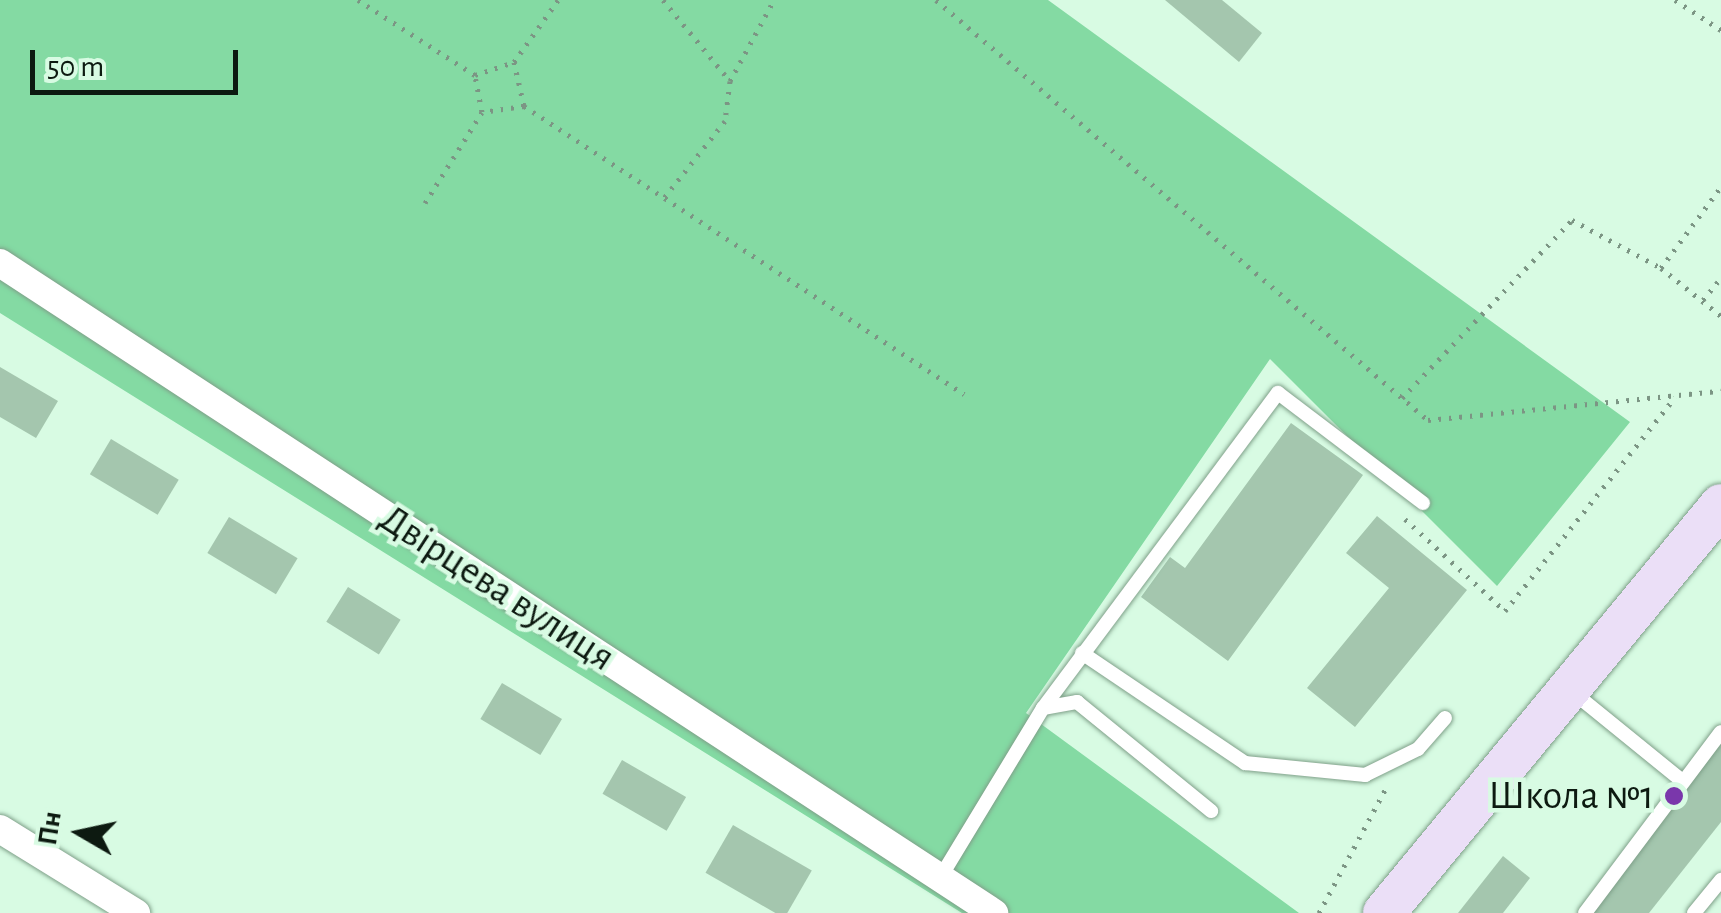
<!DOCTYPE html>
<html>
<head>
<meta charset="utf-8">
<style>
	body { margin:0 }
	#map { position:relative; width:1721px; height:913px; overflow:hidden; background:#d8fbe3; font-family:"Alegreya Sans",sans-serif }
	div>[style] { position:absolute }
	.green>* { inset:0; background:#84daa3 }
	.building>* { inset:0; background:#a4c6ae; transform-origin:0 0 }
	.path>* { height:5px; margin-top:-2.5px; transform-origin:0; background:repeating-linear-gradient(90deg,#7c9584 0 2.5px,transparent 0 10.5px) }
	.roads { filter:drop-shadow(0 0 2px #7fa089) drop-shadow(0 0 2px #7fa089) }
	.lane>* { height:14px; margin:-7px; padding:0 7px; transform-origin:7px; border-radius:7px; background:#fff }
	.street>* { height:28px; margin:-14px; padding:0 14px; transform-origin:14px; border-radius:14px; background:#fff }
	.primary>* { height:42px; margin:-21px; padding:0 21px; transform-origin:21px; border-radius:21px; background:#ebdff7 }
	.dots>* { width:28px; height:28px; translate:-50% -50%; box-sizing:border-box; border:5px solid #d8fbe3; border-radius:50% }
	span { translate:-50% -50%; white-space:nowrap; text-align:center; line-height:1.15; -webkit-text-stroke:9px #d8fbe3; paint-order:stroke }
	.street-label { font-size:40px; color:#0d1a11 }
	.poi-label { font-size:40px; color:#0d1a11 }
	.right { translate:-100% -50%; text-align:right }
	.north { position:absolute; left:30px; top:783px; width:100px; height:100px; -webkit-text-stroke:8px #d8fbe3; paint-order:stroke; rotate:279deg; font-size:28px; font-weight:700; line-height:40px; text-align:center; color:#0d1a11 }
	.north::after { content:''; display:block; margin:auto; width:35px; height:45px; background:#0d1a11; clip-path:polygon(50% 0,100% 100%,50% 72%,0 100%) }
	.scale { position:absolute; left:30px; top:50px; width:208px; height:45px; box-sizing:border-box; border:5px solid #0d1a11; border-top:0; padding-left:12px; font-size:30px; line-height:35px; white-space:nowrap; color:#0d1a11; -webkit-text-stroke:8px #d8fbe3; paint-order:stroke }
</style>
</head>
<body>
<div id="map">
	<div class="green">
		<div style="clip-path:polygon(0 0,1048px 0,1630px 422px,1497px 586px,1270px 359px,1026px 713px,1299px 913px,962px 913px,0 313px)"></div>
	</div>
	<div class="building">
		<div style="clip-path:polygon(1165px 0,1222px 0,1262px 33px,1239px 62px)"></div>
		<div style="clip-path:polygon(0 367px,58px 401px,36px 438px,0 417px)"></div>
		<div style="clip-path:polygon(1291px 423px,1363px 475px,1228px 661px,1141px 597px,1170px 557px,1185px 568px)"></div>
		<div style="left:111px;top:439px;width:79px;height:41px;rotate:31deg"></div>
		<div style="clip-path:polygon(1377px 516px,1467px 590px,1355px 727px,1307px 688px,1389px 588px,1346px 553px)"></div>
		<div style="left:229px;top:517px;width:80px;height:42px;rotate:31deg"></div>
		<div style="left:348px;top:587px;width:62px;height:41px;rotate:32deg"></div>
		<div style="left:502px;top:683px;width:70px;height:42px;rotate:31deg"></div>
		<div style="clip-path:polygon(1721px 744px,1721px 822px,1649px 913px,1588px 913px)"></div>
		<div style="left:622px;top:760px;width:74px;height:39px;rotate:30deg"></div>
		<div style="left:733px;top:825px;width:91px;height:55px;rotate:30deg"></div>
		<div style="clip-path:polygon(1503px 856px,1530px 878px,1503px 913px,1458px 913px)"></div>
	</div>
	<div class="path">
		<div style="left:358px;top:0;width:139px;rotate:32.7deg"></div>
		<div style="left:663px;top:0;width:105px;rotate:50.4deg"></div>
		<div style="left:730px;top:81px;width:40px;rotate:97.1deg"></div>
		<div style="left:725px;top:121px;width:98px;rotate:128.4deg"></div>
		<div style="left:936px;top:0;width:647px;rotate:40.49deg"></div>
		<div style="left:1428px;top:420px;width:294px;rotate:-5.7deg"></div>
		<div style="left:1675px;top:0;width:55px;rotate:33.1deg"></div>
		<div style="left:514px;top:62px;width:76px;rotate:-54.6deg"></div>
		<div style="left:730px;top:81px;width:92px;rotate:-61.5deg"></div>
		<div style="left:524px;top:106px;width:526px;rotate:33.21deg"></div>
		<div style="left:425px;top:203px;width:107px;rotate:-57.9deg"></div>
		<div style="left:482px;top:112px;width:38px;rotate:-101deg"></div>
		<div style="left:475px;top:75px;width:41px;rotate:-18.4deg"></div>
		<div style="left:514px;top:62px;width:45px;rotate:77.2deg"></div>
		<div style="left:524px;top:106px;width:42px;rotate:171.9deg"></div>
		<div style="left:1661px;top:268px;width:101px;rotate:-53.5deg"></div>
		<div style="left:1703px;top:300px;width:28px;rotate:-51deg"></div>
		<div style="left:1402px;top:398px;width:246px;rotate:-46.3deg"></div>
		<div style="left:1572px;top:220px;width:101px;rotate:28.3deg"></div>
		<div style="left:1661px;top:268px;width:77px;rotate:38.7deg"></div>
		<div style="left:1405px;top:519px;width:136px;rotate:42.6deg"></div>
		<div style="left:1505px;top:611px;width:273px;rotate:-51.5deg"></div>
		<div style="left:1319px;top:913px;width:142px;rotate:-61.8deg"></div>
	</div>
	<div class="roads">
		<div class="lane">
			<div style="left:1082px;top:653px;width:197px;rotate:34deg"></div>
			<div style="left:1245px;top:763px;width:121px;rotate:5.7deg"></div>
			<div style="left:1365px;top:775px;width:59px;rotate:-26.1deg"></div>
			<div style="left:1418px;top:749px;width:41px;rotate:-48.9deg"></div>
			<div style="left:1574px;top:693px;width:138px;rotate:39.1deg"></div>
			<div style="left:1043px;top:708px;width:393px;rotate:-53.3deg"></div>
			<div style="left:1278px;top:393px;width:182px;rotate:37.2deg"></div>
			<div style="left:940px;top:878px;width:199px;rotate:-58.8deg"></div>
			<div style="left:1043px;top:708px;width:35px;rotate:-10deg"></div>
			<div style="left:1077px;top:702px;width:173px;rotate:39.1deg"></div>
			<div style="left:1585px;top:913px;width:226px;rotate:-53.1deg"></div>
			<div style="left:1694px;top:913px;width:43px;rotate:-50.7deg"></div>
		</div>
		<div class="street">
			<div style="left:0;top:263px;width:1188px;rotate:33.18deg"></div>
			<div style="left:0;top:829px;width:160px;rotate:31.7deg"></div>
		</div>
		<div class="primary">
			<div style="left:1384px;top:913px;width:529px;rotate:-50.44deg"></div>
		</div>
	</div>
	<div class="dots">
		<div style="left:1674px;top:796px;background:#7a37ab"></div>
	</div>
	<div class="street-label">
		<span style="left:497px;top:588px;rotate:33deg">Двірцева вулиця</span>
	</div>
	<div class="poi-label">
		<span class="right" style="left:1654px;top:796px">Школа №1</span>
	</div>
	<div class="north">Пн</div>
	<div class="scale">50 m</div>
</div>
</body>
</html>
